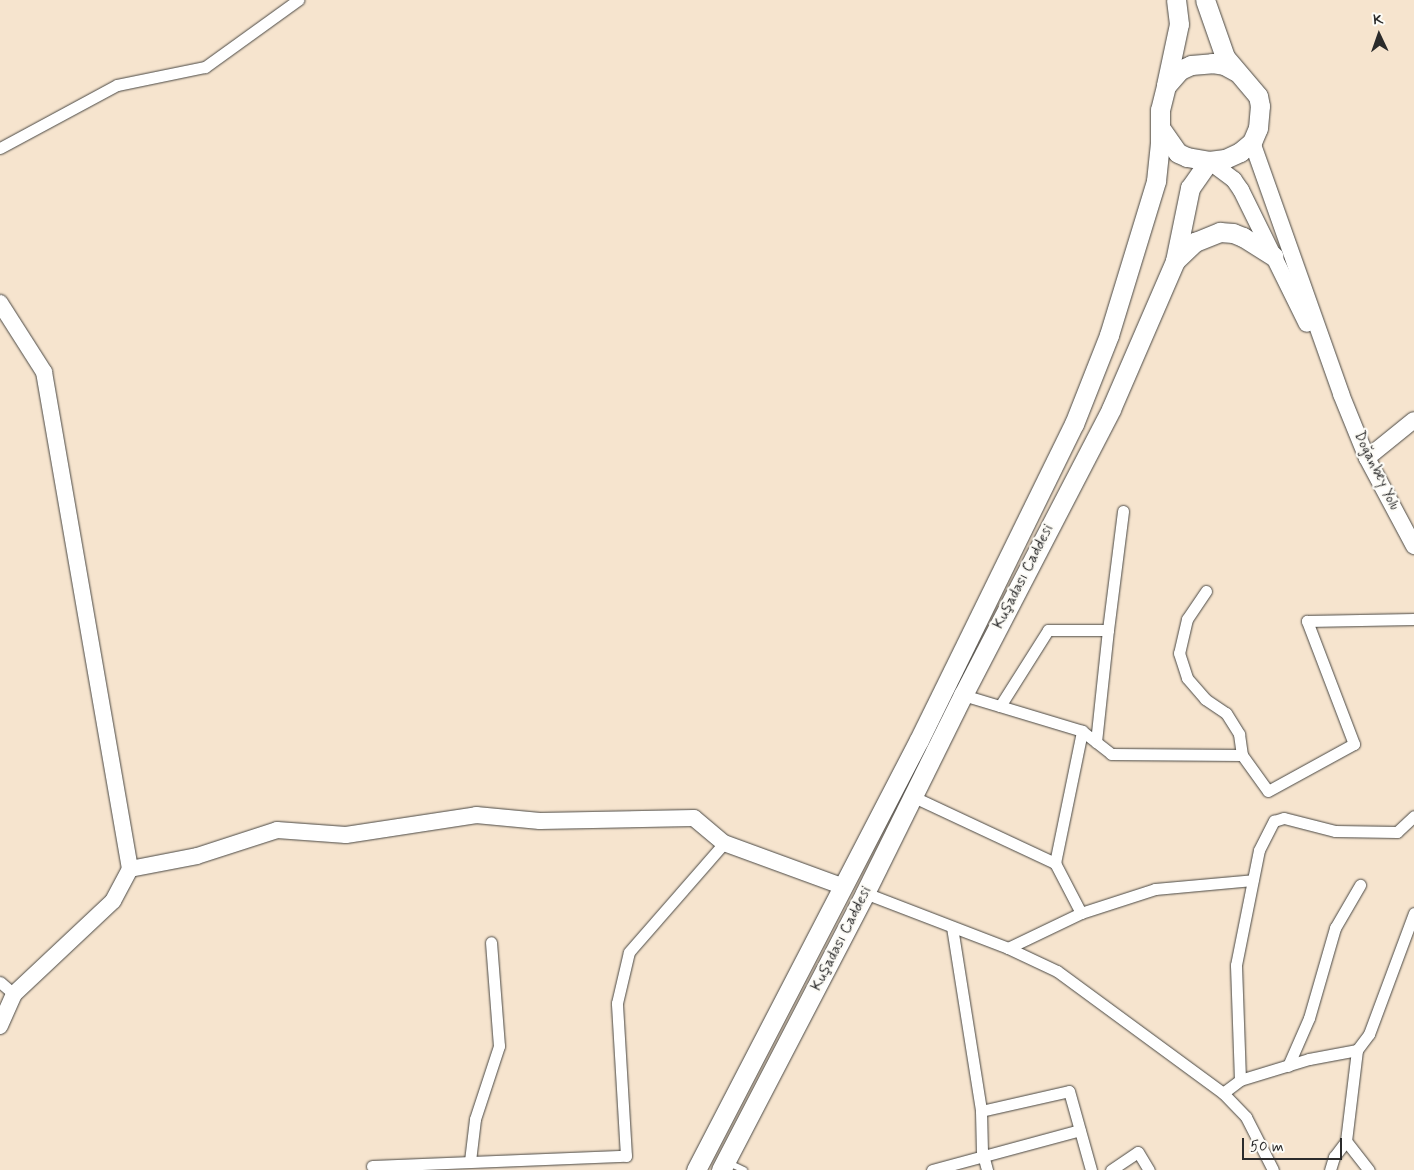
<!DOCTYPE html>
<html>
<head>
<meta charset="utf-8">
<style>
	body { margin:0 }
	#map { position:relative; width:1414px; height:1170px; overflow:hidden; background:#f6e4ce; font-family:Mynerve,sans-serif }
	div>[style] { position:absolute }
	.roads { filter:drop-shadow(0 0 1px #494743) drop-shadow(0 0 1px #494743) }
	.lane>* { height:5.5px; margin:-2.75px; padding:0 2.75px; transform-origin:2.75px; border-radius:2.75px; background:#fff }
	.street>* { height:11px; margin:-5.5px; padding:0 5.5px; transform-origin:5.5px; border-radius:5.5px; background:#fff }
	.secondary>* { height:16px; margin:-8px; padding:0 8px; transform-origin:8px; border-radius:8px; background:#fff }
	.primary>* { height:19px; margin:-9.5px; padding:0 9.5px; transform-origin:9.5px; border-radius:9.5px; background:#fff }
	span { translate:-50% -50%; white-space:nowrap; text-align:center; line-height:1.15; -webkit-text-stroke:4.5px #fdfcf7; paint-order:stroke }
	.street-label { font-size:15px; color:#2b2b2b }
	.north { position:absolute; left:1354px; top:10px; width:50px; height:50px; -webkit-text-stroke:4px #fdfcf7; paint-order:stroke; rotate:357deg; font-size:14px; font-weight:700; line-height:20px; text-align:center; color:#2b2b2b }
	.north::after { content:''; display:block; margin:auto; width:18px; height:22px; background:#2b2b2b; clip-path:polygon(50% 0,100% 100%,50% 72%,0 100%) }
	.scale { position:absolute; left:1242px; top:1138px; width:100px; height:22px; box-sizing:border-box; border:2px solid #2b2b2b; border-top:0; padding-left:6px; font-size:15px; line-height:18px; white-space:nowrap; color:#2b2b2b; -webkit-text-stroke:4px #fdfcf7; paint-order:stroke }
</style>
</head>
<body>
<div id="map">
	<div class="roads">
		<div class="lane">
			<div style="left:727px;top:1162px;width:19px;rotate:25deg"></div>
		</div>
		<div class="street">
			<div style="left:0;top:148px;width:133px;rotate:-28.3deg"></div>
			<div style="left:117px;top:85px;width:90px;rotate:-11.6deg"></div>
			<div style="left:205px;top:67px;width:115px;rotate:-35.8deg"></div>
			<div style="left:1206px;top:591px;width:34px;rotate:124deg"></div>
			<div style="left:1187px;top:619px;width:35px;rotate:103deg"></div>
			<div style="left:1179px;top:653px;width:26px;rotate:72deg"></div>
			<div style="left:1187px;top:678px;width:28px;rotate:49deg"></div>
			<div style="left:1205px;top:699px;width:25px;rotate:34deg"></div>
			<div style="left:1226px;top:713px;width:25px;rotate:58deg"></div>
			<div style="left:1239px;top:734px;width:21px;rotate:82deg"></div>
			<div style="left:963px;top:695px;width:124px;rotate:16.8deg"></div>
			<div style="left:1082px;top:731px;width:37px;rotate:38deg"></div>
			<div style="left:1111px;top:754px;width:131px;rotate:0.4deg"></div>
			<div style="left:1242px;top:755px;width:44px;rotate:54.2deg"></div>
			<div style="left:1268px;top:791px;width:98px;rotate:-28.7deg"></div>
			<div style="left:1354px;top:744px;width:132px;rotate:-110.9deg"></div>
			<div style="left:1307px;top:621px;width:107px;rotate:-1.1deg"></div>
			<div style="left:1000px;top:706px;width:90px;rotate:-57.7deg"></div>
			<div style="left:1048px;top:630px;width:60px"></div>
			<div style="left:1108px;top:630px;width:120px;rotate:-82.8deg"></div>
			<div style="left:1096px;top:742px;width:113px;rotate:-83.9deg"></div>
			<div style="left:914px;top:797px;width:156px;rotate:25.1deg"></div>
			<div style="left:865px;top:893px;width:153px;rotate:21deg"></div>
			<div style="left:1008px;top:948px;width:54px;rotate:25.1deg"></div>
			<div style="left:1057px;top:971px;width:206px;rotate:36.3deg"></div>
			<div style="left:1223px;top:1093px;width:33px;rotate:46deg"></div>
			<div style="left:1246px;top:1117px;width:59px;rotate:63deg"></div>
			<div style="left:1081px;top:913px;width:78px;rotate:-18deg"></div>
			<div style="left:1155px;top:889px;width:98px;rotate:-5.2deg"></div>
			<div style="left:952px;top:927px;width:186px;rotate:81deg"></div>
			<div style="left:981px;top:1111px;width:40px;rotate:88.6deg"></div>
			<div style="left:982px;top:1151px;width:20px;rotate:75deg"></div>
			<div style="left:1008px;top:948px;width:81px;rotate:-25.6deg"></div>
			<div style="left:1081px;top:913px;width:56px;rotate:-117.5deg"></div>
			<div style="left:1055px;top:863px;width:135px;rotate:-78.4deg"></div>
			<div style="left:0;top:982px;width:18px;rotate:41deg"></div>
			<div style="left:1288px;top:1066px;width:52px;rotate:-66.4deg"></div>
			<div style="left:1309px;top:1018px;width:94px;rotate:-73.9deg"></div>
			<div style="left:1335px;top:928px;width:50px;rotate:-59.8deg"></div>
			<div style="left:1240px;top:1080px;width:115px;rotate:-92deg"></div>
			<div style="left:1236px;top:965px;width:117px;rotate:-78.7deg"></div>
			<div style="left:1259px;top:850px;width:33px;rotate:-63deg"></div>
			<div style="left:1274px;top:821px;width:10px;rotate:-17deg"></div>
			<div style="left:1284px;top:818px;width:53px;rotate:14.3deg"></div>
			<div style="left:1335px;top:831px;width:62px;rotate:0.9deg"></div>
			<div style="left:1397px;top:832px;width:23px;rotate:-43deg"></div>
			<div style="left:1223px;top:1093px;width:21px;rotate:-37deg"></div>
			<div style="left:1240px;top:1080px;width:72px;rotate:-16.9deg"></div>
			<div style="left:1309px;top:1059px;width:49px;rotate:-10.6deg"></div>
			<div style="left:981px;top:1111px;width:90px;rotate:-12.8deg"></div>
			<div style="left:1069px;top:1091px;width:82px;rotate:74.4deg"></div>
			<div style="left:1346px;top:1141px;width:37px;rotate:52deg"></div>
			<div style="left:470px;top:1161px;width:42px;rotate:-83.2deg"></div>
			<div style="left:475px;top:1119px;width:77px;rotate:-71.8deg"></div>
			<div style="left:499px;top:1046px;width:104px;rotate:-94.4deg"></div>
			<div style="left:372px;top:1166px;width:254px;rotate:-2.3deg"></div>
			<div style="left:626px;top:1156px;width:153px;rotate:-93.4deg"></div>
			<div style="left:617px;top:1003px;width:52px;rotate:-76.8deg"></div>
			<div style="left:629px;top:952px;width:145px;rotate:-48.9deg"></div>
			<div style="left:932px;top:1170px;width:153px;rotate:-15.1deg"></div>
			<div style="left:1111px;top:1170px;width:32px;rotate:-34deg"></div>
			<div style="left:1138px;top:1152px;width:21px;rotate:59deg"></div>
			<div style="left:1330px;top:1170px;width:14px;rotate:-73deg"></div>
			<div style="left:1334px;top:1157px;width:20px;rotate:-53deg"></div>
			<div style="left:1346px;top:1141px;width:92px;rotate:-83.1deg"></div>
			<div style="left:1357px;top:1050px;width:20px;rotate:-53deg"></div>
			<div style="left:1369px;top:1034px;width:129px;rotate:-69.6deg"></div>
		</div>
		<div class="secondary">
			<div style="left:1252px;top:142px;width:267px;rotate:70.5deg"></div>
			<div style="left:1341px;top:394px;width:69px;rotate:67.9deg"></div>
			<div style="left:1367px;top:458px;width:100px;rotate:61.9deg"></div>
			<div style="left:1209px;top:161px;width:31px;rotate:37deg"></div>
			<div style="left:1234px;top:180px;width:12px;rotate:55deg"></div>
			<div style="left:1241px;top:190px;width:149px;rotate:63.8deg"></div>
			<div style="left:0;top:303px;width:82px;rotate:57.5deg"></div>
			<div style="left:44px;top:372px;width:504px;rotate:80.18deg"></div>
			<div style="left:130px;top:869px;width:36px;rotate:118deg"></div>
			<div style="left:113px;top:901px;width:136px;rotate:136.8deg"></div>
			<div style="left:14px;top:994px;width:35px;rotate:114deg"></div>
			<div style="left:1367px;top:458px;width:60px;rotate:-39deg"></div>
			<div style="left:130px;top:869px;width:68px;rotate:-11deg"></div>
			<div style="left:197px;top:856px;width:84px;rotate:-18deg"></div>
			<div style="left:277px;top:830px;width:69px;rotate:4.1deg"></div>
			<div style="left:346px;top:835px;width:132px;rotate:-8.7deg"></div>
			<div style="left:476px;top:815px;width:64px;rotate:5.4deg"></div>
			<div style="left:540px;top:821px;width:154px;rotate:-1.1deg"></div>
			<div style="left:694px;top:818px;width:39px;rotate:40deg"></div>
			<div style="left:724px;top:843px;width:128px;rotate:20.1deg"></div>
		</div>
		<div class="primary">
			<div style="left:1166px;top:85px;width:62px;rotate:-78deg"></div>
			<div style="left:1179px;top:24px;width:24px;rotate:-97deg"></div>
			<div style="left:1161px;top:129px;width:29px;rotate:55deg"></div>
			<div style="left:1178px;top:153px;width:10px;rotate:24deg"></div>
			<div style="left:1187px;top:157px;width:22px;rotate:10deg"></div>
			<div style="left:1175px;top:261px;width:28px;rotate:-44deg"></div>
			<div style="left:1195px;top:242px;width:27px;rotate:-22deg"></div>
			<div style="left:1220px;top:232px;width:13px;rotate:4deg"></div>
			<div style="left:1233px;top:233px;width:11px;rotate:22deg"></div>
			<div style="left:1243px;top:237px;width:36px;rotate:32deg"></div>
			<div style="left:696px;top:1170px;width:484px;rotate:-62.6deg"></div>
			<div style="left:919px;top:740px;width:352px;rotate:-63.9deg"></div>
			<div style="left:1074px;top:424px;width:96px;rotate:-68.5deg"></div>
			<div style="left:1109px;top:335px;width:161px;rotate:-73deg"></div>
			<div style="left:1156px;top:181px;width:39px;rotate:-84deg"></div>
			<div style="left:1160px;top:142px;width:32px;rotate:-90deg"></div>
			<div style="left:1160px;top:110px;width:25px;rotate:-76deg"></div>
			<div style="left:1166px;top:86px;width:21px;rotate:-49deg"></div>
			<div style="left:1180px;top:70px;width:12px;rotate:-24deg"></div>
			<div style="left:1191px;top:65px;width:21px;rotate:-5deg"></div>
			<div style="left:1212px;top:63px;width:12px;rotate:9deg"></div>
			<div style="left:1224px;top:65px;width:13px;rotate:29deg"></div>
			<div style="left:721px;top:1170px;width:312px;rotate:-62.5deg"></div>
			<div style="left:865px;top:893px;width:221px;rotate:-63.7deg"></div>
			<div style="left:963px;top:695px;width:322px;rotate:-62.6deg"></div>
			<div style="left:1111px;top:409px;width:161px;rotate:-66.6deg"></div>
			<div style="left:1175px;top:261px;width:75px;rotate:-78.4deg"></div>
			<div style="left:1190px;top:188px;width:33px;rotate:-55deg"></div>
			<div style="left:1209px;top:161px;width:16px;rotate:-7deg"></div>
			<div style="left:1225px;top:159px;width:17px;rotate:-25deg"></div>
			<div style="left:1240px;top:152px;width:16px;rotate:-40deg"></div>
			<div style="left:1252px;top:142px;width:15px;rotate:-67deg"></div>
			<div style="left:1258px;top:128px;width:22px;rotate:-85deg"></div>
			<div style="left:1260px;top:106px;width:10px;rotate:-101deg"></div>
			<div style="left:1258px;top:96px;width:51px;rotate:-130.2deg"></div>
			<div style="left:1225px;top:57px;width:60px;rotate:-109.3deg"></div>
		</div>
	</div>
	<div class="street-label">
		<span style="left:1376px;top:471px;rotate:64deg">Doğanbey Yolu</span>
		<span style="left:1024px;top:577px;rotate:-63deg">Kuşadası Caddesi</span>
		<span style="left:842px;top:939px;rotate:-63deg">Kuşadası Caddesi</span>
	</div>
	<div class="north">K</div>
	<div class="scale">50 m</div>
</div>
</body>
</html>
